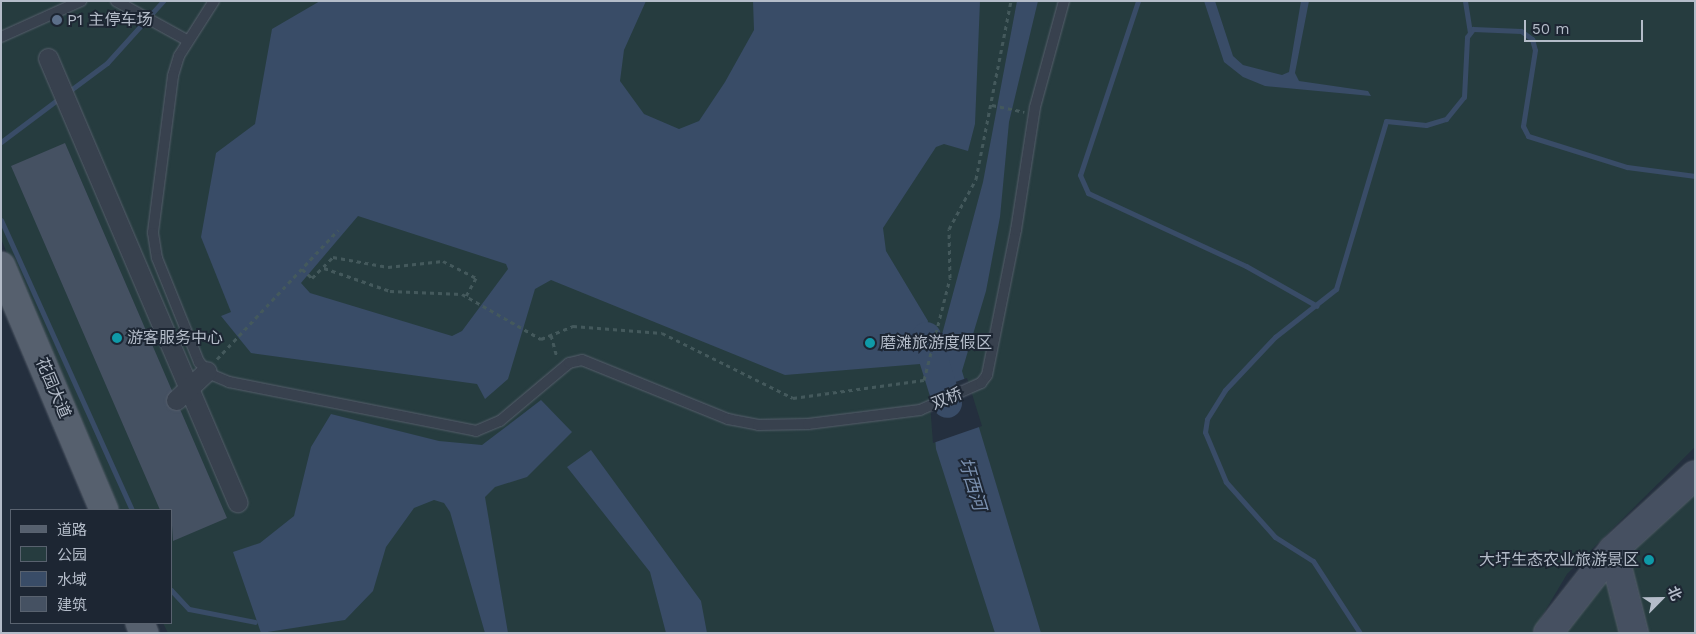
<!DOCTYPE html>
<html>
<head>
<meta charset="utf-8">
<style>
	body { margin:0 }
	#map { position:relative; width:1696px; height:634px; overflow:hidden; background:#242f3e; font-family:"Work Sans","Noto Sans SC",sans-serif }
	div>[style] { position:absolute }
	.green>* { inset:0; background:#263c3f }
	.water>* { inset:0; background:#394c67 }
	.pier>* { inset:0; background:#242f3e }
	.stream>* { height:5px; margin:-2.5px; padding:0 2.5px; transform-origin:2.5px; border-radius:2.5px; background:#394c67 }
	.river>* { height:29px; margin:-14.5px; padding:0 14.5px; transform-origin:14.5px; border-radius:14.5px; background:#394c67 }
	.building>* { inset:0; background:#455162 }
	.path>* { height:3px; margin-top:-1.5px; transform-origin:0; background:repeating-linear-gradient(90deg,#44595c 0 4px,transparent 0 8px) }
	.roads { filter:drop-shadow(0 0 1px #565f6c) drop-shadow(0 0 1px #565f6c) }
	.lane>* { height:10px; margin:-5px; padding:0 5px; transform-origin:5px; border-radius:5px; background:#38414e }
	.street>* { height:19px; margin:-9.5px; padding:0 9.5px; transform-origin:9.5px; border-radius:9.5px; background:#38414e }
	.secondary>* { height:28px; margin:-14px; padding:0 14px; transform-origin:14px; border-radius:14px; background:#465061 }
	.primary>* { height:28px; margin:-14px; padding:0 14px; transform-origin:14px; border-radius:14px; background:#56606e }
	.dots>* { width:14px; height:14px; translate:-50% -50%; box-sizing:border-box; border:2px solid #1d2633; border-radius:50% }
	span { translate:-50% -50%; white-space:nowrap; text-align:center; line-height:1.15; -webkit-text-stroke:4px #1d2633; paint-order:stroke }
	.poi-label { font-size:16px; color:#b4bcc9 }
	.left { translate:0 -50%; text-align:left }
	.right { translate:-100% -50%; text-align:right }
	.street-label { font-size:16px; color:#b4bcc9 }
	.water-label { font-size:18px; color:#7c92b1; font-style:italic }
	.frame { position:absolute; inset:0; border:2px solid #b4bcc9; pointer-events:none }
	.legend { position:absolute; left:10px; top:509px; width:162px; height:115px; box-sizing:border-box; background:#1d2633; border:1px solid #59626f; margin:0; padding:6px 9px; list-style:none; font-size:15px; color:#b4bcc9 }
	.legend li { display:flex; align-items:center; gap:10px; height:25px }
	.legend b { width:25px; border:1px solid #59626f }
	.north { position:absolute; left:1636px; top:574px; width:50px; height:50px; -webkit-text-stroke:4px #1d2633; paint-order:stroke; rotate:67deg; font-size:14px; font-weight:700; line-height:20px; text-align:center; color:#b4bcc9 }
	.north::after { content:''; display:block; margin:auto; width:18px; height:22px; background:#b4bcc9; clip-path:polygon(50% 0,100% 100%,50% 72%,0 100%) }
	.scale { position:absolute; left:1524px; top:20px; width:119px; height:22px; box-sizing:border-box; border:2px solid #b4bcc9; border-top:0; padding-left:6px; font-size:15px; line-height:18px; white-space:nowrap; color:#b4bcc9; -webkit-text-stroke:4px #1d2633; paint-order:stroke }
</style>
</head>
<body>
<div id="map">
	<div class="green">
		<div style="clip-path:polygon(1px 1px,1695px 1px,1695px 447px,1567px 574px,1532px 633px,168px 633px,163px 623px,171px 623px,171px 510px,116px 510px,1px 239px)"></div>
		<div style="clip-path:polygon(1695px 475px,1695px 633px,1548px 633px)"></div>
	</div>
	<div class="water">
		<div style="clip-path:polygon(evenodd,320px 1px,646px 1px,624px 50px,620px 81px,644px 114px,679px 129px,699px 121px,725px 82px,754px 30px,753px 1px,980px 1px,975px 124px,968px 151px,944px 144px,936px 147px,883px 228px,886px 251px,928px 321px,920px 364px,785px 375px,551px 280px,535px 289px,508px 379px,485px 399px,477px 384px,251px 353px,221px 316px,231px 312px,201px 237px,216px 153px,255px 124px,272px 29px,320px 1px,358px 216px,506px 264px,508px 269px,462px 331px,452px 336px,310px 293px,301px 283px,358px 216px)"></div>
		<div style="clip-path:polygon(1017px 1px,1038px 1px,1009px 122px,1000px 217px,986px 291px,962px 371px,1041px 633px,995px 633px,936px 449px,930px 379px,983px 182px)"></div>
		<div style="clip-path:polygon(1204px 1px,1215px 1px,1233px 56px,1243px 65px,1282px 75px,1289px 72px,1301px 1px,1309px 1px,1295px 73px,1299px 81px,1368px 91px,1371px 96px,1265px 86px,1243px 77px,1224px 62px)"></div>
		<div style="clip-path:polygon(541px 400px,572px 432px,527px 477px,495px 487px,485px 497px,508px 633px,485px 633px,450px 512px,444px 503px,434px 500px,414px 508px,386px 547px,373px 591px,345px 620px,261px 633px,233px 552px,260px 543px,294px 516px,311px 447px,331px 414px,439px 441px,482px 445px)"></div>
		<div style="clip-path:polygon(591px 450px,701px 601px,707px 633px,666px 633px,650px 572px,567px 467px)"></div>
	</div>
	<div class="pier">
		<div style="clip-path:polygon(967px 378px,982px 426px,933px 443px,929px 391px)"></div>
	</div>
	<div class="stream">
		<div style="left:1138px;top:1px;width:183px;rotate:108.4deg"></div>
		<div style="left:1080px;top:175px;width:20px;rotate:66deg"></div>
		<div style="left:1088px;top:193px;width:174px;rotate:24.8deg"></div>
		<div style="left:1246px;top:266px;width:81px;rotate:29.4deg"></div>
		<div style="left:1465px;top:1px;width:32px;rotate:81deg"></div>
		<div style="left:68px;top:92px;width:49px;rotate:-36.6deg"></div>
		<div style="left:107px;top:63px;width:84px;rotate:-47.9deg"></div>
		<div style="left:1px;top:142px;width:75px;rotate:-36.9deg"></div>
		<div style="left:1px;top:220px;width:318px;rotate:65.7deg"></div>
		<div style="left:171px;top:590px;width:26px;rotate:47deg"></div>
		<div style="left:189px;top:609px;width:67px;rotate:11.1deg"></div>
		<div style="left:1360px;top:633px;width:86px;rotate:-123.1deg"></div>
		<div style="left:1313px;top:561px;width:45px;rotate:-147.7deg"></div>
		<div style="left:1275px;top:537px;width:74px;rotate:-131.7deg"></div>
		<div style="left:1226px;top:482px;width:54px;rotate:-112.8deg"></div>
		<div style="left:1205px;top:432px;width:13px;rotate:-81deg"></div>
		<div style="left:1207px;top:419px;width:34px;rotate:-58deg"></div>
		<div style="left:1225px;top:390px;width:73px;rotate:-46.7deg"></div>
		<div style="left:1275px;top:337px;width:78px;rotate:-38.2deg"></div>
		<div style="left:1336px;top:289px;width:175px;rotate:-73.4deg"></div>
		<div style="left:1386px;top:121px;width:40px;rotate:5.7deg"></div>
		<div style="left:1426px;top:125px;width:21px;rotate:-17deg"></div>
		<div style="left:1446px;top:119px;width:28px;rotate:-51deg"></div>
		<div style="left:1464px;top:97px;width:60px;rotate:-87.1deg"></div>
		<div style="left:1467px;top:37px;width:10px;rotate:-53deg"></div>
		<div style="left:1473px;top:29px;width:48px;rotate:2.4deg"></div>
		<div style="left:1521px;top:31px;width:14px;rotate:36deg"></div>
		<div style="left:1532px;top:39px;width:11px;rotate:75deg"></div>
		<div style="left:1535px;top:50px;width:77px;rotate:99deg"></div>
		<div style="left:1523px;top:126px;width:11px;rotate:63deg"></div>
		<div style="left:1528px;top:136px;width:104px;rotate:17.4deg"></div>
		<div style="left:1627px;top:167px;width:69px;rotate:7.5deg"></div>
	</div>
	<div class="river">
		<div style="left:926px;top:336px;width:70px;rotate:72.6deg"></div>
	</div>
	<div class="building">
		<div style="clip-path:polygon(65px 143px,227px 518px,173px 541px,171px 510px,160px 510px,11px 166px)"></div>
	</div>
	<div class="path">
		<div style="left:992px;top:105px;width:33px;rotate:12deg"></div>
		<div style="left:324px;top:268px;width:70px;rotate:19.2deg"></div>
		<div style="left:390px;top:291px;width:72px;rotate:2.4deg"></div>
		<div style="left:462px;top:294px;width:91px;rotate:29.7deg"></div>
		<div style="left:541px;top:339px;width:35px;rotate:-22deg"></div>
		<div style="left:573px;top:326px;width:89px;rotate:4.5deg"></div>
		<div style="left:662px;top:333px;width:146px;rotate:26.4deg"></div>
		<div style="left:793px;top:398px;width:132px;rotate:-7.8deg"></div>
		<div style="left:924px;top:380px;width:105px;rotate:-75.7deg"></div>
		<div style="left:950px;top:278px;width:49px;rotate:-91.2deg"></div>
		<div style="left:949px;top:229px;width:57px;rotate:-61.6deg"></div>
		<div style="left:976px;top:179px;width:181px;rotate:-78.9deg"></div>
		<div style="left:302px;top:269px;width:13px;rotate:42deg"></div>
		<div style="left:312px;top:278px;width:30px;rotate:-45deg"></div>
		<div style="left:333px;top:257px;width:56px;rotate:10.3deg"></div>
		<div style="left:388px;top:267px;width:55px;rotate:-6.2deg"></div>
		<div style="left:443px;top:261px;width:37px;rotate:27deg"></div>
		<div style="left:476px;top:278px;width:21px;rotate:119deg"></div>
		<div style="left:551px;top:335px;width:23px;rotate:75deg"></div>
		<div style="left:217px;top:359px;width:177px;rotate:-46.8deg"></div>
	</div>
	<div class="roads">
		<div class="lane">
			<div style="left:116px;top:1px;width:81px;rotate:28.8deg"></div>
			<div style="left:214px;top:1px;width:65px;rotate:122.5deg"></div>
			<div style="left:179px;top:56px;width:21px;rotate:107deg"></div>
			<div style="left:173px;top:76px;width:158px;rotate:97.3deg"></div>
			<div style="left:153px;top:233px;width:25px;rotate:81deg"></div>
			<div style="left:157px;top:258px;width:112px;rotate:68deg"></div>
			<div style="left:199px;top:362px;width:16px;rotate:47deg"></div>
			<div style="left:210px;top:374px;width:21px;rotate:23deg"></div>
			<div style="left:229px;top:382px;width:252px;rotate:11.2deg"></div>
			<div style="left:476px;top:431px;width:26px;rotate:-23deg"></div>
			<div style="left:500px;top:421px;width:90px;rotate:-40deg"></div>
			<div style="left:569px;top:363px;width:13px;rotate:-13deg"></div>
			<div style="left:582px;top:360px;width:157px;rotate:22deg"></div>
			<div style="left:728px;top:419px;width:31px;rotate:11deg"></div>
			<div style="left:758px;top:425px;width:50px;rotate:-1.1deg"></div>
			<div style="left:808px;top:424px;width:113px;rotate:-7.1deg"></div>
			<div style="left:920px;top:410px;width:67px;rotate:-23.9deg"></div>
			<div style="left:981px;top:383px;width:10px;rotate:-53deg"></div>
			<div style="left:987px;top:375px;width:148px;rotate:-78.7deg"></div>
			<div style="left:1016px;top:230px;width:124px;rotate:-81.2deg"></div>
			<div style="left:1035px;top:107px;width:110px;rotate:-74.7deg"></div>
			<div style="left:1px;top:37px;width:88px;rotate:-24.2deg"></div>
		</div>
		<div class="street">
			<div style="left:48px;top:58px;width:483px;rotate:66.9deg"></div>
			<div style="left:176px;top:400px;width:42px;rotate:-43.1deg"></div>
		</div>
		<div class="secondary">
			<div style="left:1613px;top:550px;width:86px;rotate:75.8deg"></div>
			<div style="left:1548px;top:633px;width:105px;rotate:-51.9deg"></div>
			<div style="left:1613px;top:550px;width:111px;rotate:-42.4deg"></div>
		</div>
		<div class="primary">
			<div style="left:1px;top:266px;width:265px;rotate:67.1deg"></div>
			<div style="left:140px;top:623px;width:11px;rotate:68deg"></div>
		</div>
	</div>
	<div class="dots">
		<div style="left:57px;top:20px;background:#5c6f8a"></div>
		<div style="left:117px;top:338px;background:#0f9aa8"></div>
		<div style="left:870px;top:343px;background:#0f9aa8"></div>
		<div style="left:1649px;top:560px;background:#0f9aa8"></div>
	</div>
	<div class="poi-label">
		<span class="left" style="left:67px;top:20px">P1 主停车场</span>
		<span class="left" style="left:127px;top:338px">游客服务中心</span>
		<span class="left" style="left:880px;top:343px">磨滩旅游度假区</span>
		<span class="right" style="left:1639px;top:560px">大圩生态农业旅游景区</span>
	</div>
	<div class="street-label">
		<span style="left:53px;top:388px;rotate:67deg">花园大道</span>
		<span style="left:947px;top:399px;rotate:-22deg">双桥</span>
	</div>
	<div class="water-label">
		<span style="left:972px;top:484px;rotate:73deg">圩西河</span>
	</div>
	<div class="frame"></div>
	<ul class="legend">
	<li><b style="height:6px;background:#56606e"></b>道路</li>
	<li><b style="height:14px;background:#263c3f"></b>公园</li>
	<li><b style="height:14px;background:#394c67"></b>水域</li>
	<li><b style="height:14px;background:#455162"></b>建筑</li>
	</ul>
	<div class="north">北</div>
	<div class="scale">50 m</div>
</div>
</body>
</html>
